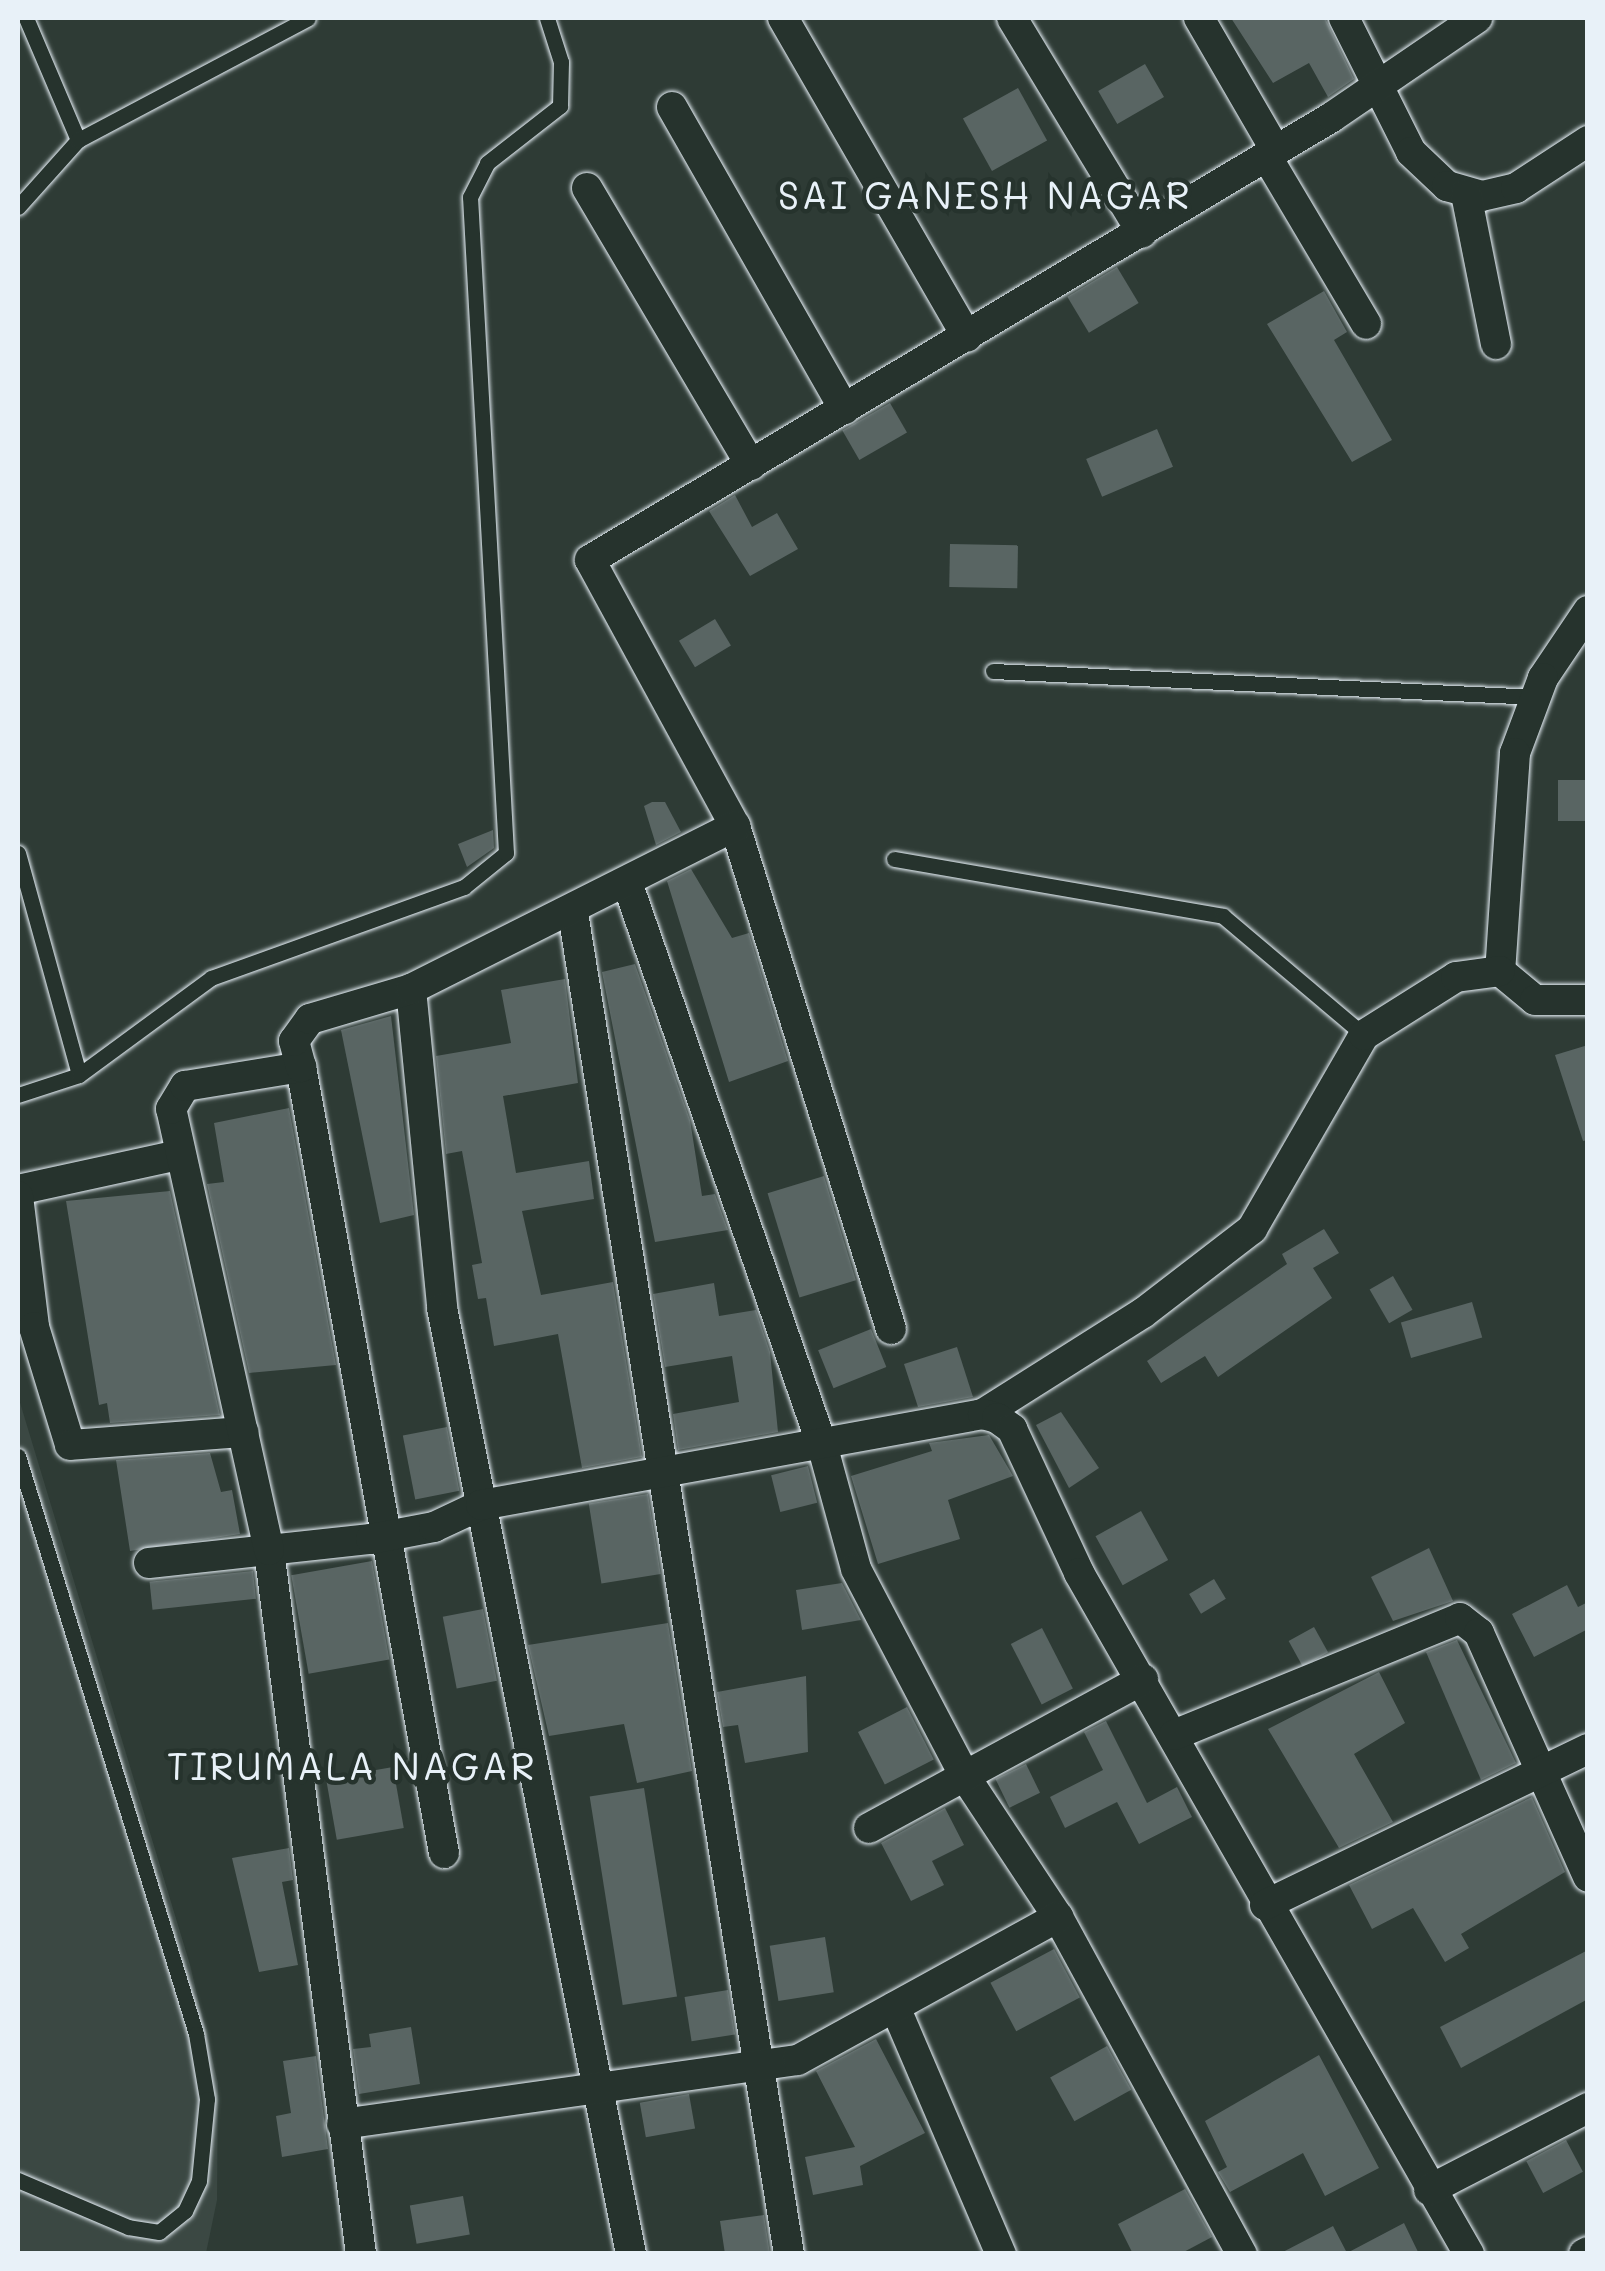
<!DOCTYPE html>
<html>
<head>
<meta charset="utf-8">
<style>
  body { margin:0 }
  #map { position:relative; width:1605px; height:2271px; overflow:hidden; background:#2e3b35; font-family:Mali,sans-serif }
  div>[style] { position:absolute }
  .built>* { inset:0; background:#3b4843 }
  .building>* { inset:0; background:#596563; transform-origin:0 0 }
  .roads { filter:drop-shadow(0 0 2px #e8f1f8) drop-shadow(0 0 2px #e8f1f8) }
  .service>* { height:15px; margin:-7.5px; padding:0 7.5px; transform-origin:7.5px; border-radius:7.5px; background:#26332d }
  .minor>* { height:30px; margin:-15px; padding:0 15px; transform-origin:15px; border-radius:15px; background:#26332d }
  span { translate:-50% -50%; white-space:nowrap; text-align:center; line-height:1.15; -webkit-text-stroke:9px #26332d; paint-order:stroke }
  .neighbourhood-label { font-size:38px; color:#e8f1f8; letter-spacing:2.5px }
  .frame { position:absolute; inset:0; border:20px solid #e8f1f8; pointer-events:none }
</style>
</head>
<body>
<div id="map">
  <div class="built">
    <i style="clip-path:polygon(18px 1396px,190px 1965px,218px 2083px,217px 2200px,206px 2253px,18px 2253px)"></i>
  </div>
  <div class="building">
    <i style="clip-path:polygon(1231px 18px,1325px 18px,1354px 79px,1328px 97px,1309px 63px,1273px 83px)"></i>
    <i style="left:1145px;top:64px;width:38px;height:54px;rotate:60deg"></i>
    <i style="left:1018px;top:88px;width:60px;height:63px;rotate:61deg"></i>
    <i style="left:1117px;top:267px;width:42px;height:58px;rotate:59deg"></i>
    <i style="clip-path:polygon(1324px 291px,1347px 332px,1334px 340px,1392px 440px,1352px 462px,1267px 324px)"></i>
    <i style="left:890px;top:403px;width:34px;height:55px;rotate:60deg"></i>
    <i style="left:1157px;top:429px;width:41px;height:77px;rotate:67deg"></i>
    <i style="clip-path:polygon(735px 495px,752px 527px,777px 513px,798px 549px,750px 576px,709px 511px)"></i>
    <i style="left:950px;top:544px;width:68px;height:43px;rotate:1deg"></i>
    <i style="left:715px;top:619px;width:31px;height:42px;rotate:59deg"></i>
    <i style="left:1588px;top:780px;width:41px;height:30px;rotate:90deg"></i>
    <i style="clip-path:polygon(652px 802px,665px 802px,681px 832px,656px 845px,644px 806px)"></i>
    <i style="clip-path:polygon(493px 830px,494px 848px,467px 867px,458px 844px)"></i>
    <i style="clip-path:polygon(691px 869px,732px 938px,749px 933px,788px 1061px,729px 1082px,667px 881px)"></i>
    <i style="clip-path:polygon(635px 964px,690px 1120px,702px 1196px,715px 1194px,728px 1230px,655px 1242px,602px 972px)"></i>
    <i style="clip-path:polygon(565px 979px,578px 1083px,503px 1096px,516px 1173px,589px 1161px,594px 1199px,522px 1211px,541px 1295px,613px 1282px,642px 1457px,582px 1468px,558px 1334px,494px 1346px,486px 1298px,478px 1299px,472px 1265px,482px 1263px,462px 1151px,446px 1154px,436px 1056px,511px 1043px,501px 990px)"></i>
    <i style="clip-path:polygon(391px 1016px,414px 1215px,380px 1223px,341px 1030px)"></i>
    <i style="clip-path:polygon(1588px 1045px,1588px 1140px,1583px 1141px,1555px 1055px)"></i>
    <i style="clip-path:polygon(289px 1108px,336px 1365px,249px 1373px,207px 1184px,224px 1182px,214px 1123px)"></i>
    <i style="left:824px;top:1176px;width:109px;height:59px;rotate:73deg"></i>
    <i style="clip-path:polygon(170px 1191px,220px 1415px,110px 1423px,107px 1403px,99px 1405px,66px 1201px)"></i>
    <i style="clip-path:polygon(1324px 1229px,1339px 1253px,1313px 1268px,1332px 1298px,1218px 1377px,1205px 1356px,1161px 1383px,1147px 1361px,1287px 1264px,1282px 1254px)"></i>
    <i style="left:1393px;top:1276px;width:39px;height:27px;rotate:60deg"></i>
    <i style="clip-path:polygon(714px 1283px,719px 1316px,756px 1310px,770px 1352px,778px 1432px,678px 1450px,673px 1414px,739px 1402px,732px 1356px,665px 1367px,653px 1294px)"></i>
    <i style="left:1472px;top:1302px;width:37px;height:74px;rotate:74deg"></i>
    <i style="left:871px;top:1329px;width:41px;height:57px;rotate:68deg"></i>
    <i style="clip-path:polygon(957px 1347px,973px 1397px,918px 1407px,904px 1364px)"></i>
    <i style="clip-path:polygon(1061px 1412px,1099px 1468px,1069px 1488px,1036px 1425px)"></i>
    <i style="left:447px;top:1427px;width:65px;height:45px;rotate:79deg"></i>
    <i style="clip-path:polygon(989px 1435px,1013px 1476px,948px 1500px,960px 1539px,878px 1564px,851px 1476px,932px 1451px,929px 1443px)"></i>
    <i style="clip-path:polygon(210px 1453px,221px 1492px,232px 1490px,240px 1534px,130px 1551px,116px 1460px)"></i>
    <i style="left:808px;top:1466px;width:38px;height:38px;rotate:76deg"></i>
    <i style="left:648px;top:1494px;width:81px;height:60px;rotate:81deg"></i>
    <i style="left:1141px;top:1511px;width:56px;height:52px;rotate:61deg"></i>
    <i style="clip-path:polygon(1429px 1548px,1453px 1601px,1393px 1621px,1371px 1577px)"></i>
    <i style="left:372px;top:1561px;width:100px;height:82px;rotate:80deg"></i>
    <i style="left:253px;top:1571px;width:28px;height:104px;rotate:84deg"></i>
    <i style="left:1214px;top:1579px;width:23px;height:29px;rotate:59deg"></i>
    <i style="clip-path:polygon(842px 1583px,861px 1620px,802px 1630px,796px 1590px)"></i>
    <i style="clip-path:polygon(1567px 1585px,1578px 1607px,1588px 1602px,1588px 1629px,1534px 1657px,1512px 1614px)"></i>
    <i style="left:483px;top:1609px;width:73px;height:41px;rotate:79deg"></i>
    <i style="clip-path:polygon(668px 1623px,692px 1771px,637px 1783px,624px 1724px,549px 1736px,528px 1645px)"></i>
    <i style="left:1314px;top:1627px;width:29px;height:29px;rotate:61deg"></i>
    <i style="left:1042px;top:1628px;width:68px;height:35px;rotate:63deg"></i>
    <i style="clip-path:polygon(1457px 1640px,1516px 1763px,1481px 1780px,1426px 1652px)"></i>
    <i style="clip-path:polygon(1379px 1672px,1405px 1723px,1354px 1754px,1393px 1822px,1339px 1848px,1268px 1729px)"></i>
    <i style="clip-path:polygon(806px 1676px,808px 1752px,745px 1763px,738px 1725px,723px 1727px,717px 1692px)"></i>
    <i style="left:907px;top:1707px;width:59px;height:55px;rotate:63deg"></i>
    <i style="clip-path:polygon(1106px 1721px,1147px 1803px,1177px 1787px,1192px 1817px,1139px 1844px,1117px 1802px,1065px 1828px,1050px 1797px,1103px 1770px,1084px 1732px)"></i>
    <i style="left:1026px;top:1764px;width:32px;height:34px;rotate:64deg"></i>
    <i style="left:393px;top:1767px;width:62px;height:68px;rotate:80deg"></i>
    <i style="left:644px;top:1788px;width:211px;height:55px;rotate:81deg"></i>
    <i style="clip-path:polygon(1532px 1797px,1565px 1872px,1461px 1934px,1469px 1948px,1445px 1962px,1413px 1908px,1372px 1929px,1349px 1885px)"></i>
    <i style="clip-path:polygon(945px 1808px,964px 1845px,932px 1861px,944px 1885px,911px 1901px,881px 1843px)"></i>
    <i style="clip-path:polygon(289px 1848px,293px 1880px,282px 1882px,298px 1965px,259px 1972px,232px 1858px)"></i>
    <i style="left:825px;top:1937px;width:56px;height:56px;rotate:81deg"></i>
    <i style="left:1054px;top:1949px;width:55px;height:72px;rotate:62deg"></i>
    <i style="clip-path:polygon(1588px 1950px,1588px 1999px,1461px 2068px,1440px 2027px)"></i>
    <i style="left:728px;top:1990px;width:45px;height:44px;rotate:81deg"></i>
    <i style="clip-path:polygon(411px 2027px,420px 2084px,359px 2094px,353px 2049px,371px 2047px,369px 2034px)"></i>
    <i style="clip-path:polygon(876px 2039px,925px 2133px,860px 2166px,863px 2185px,813px 2195px,805px 2157px,855px 2147px,816px 2071px)"></i>
    <i style="left:1107px;top:2046px;width:50px;height:65px;rotate:61deg"></i>
    <i style="clip-path:polygon(1319px 2055px,1379px 2168px,1325px 2196px,1303px 2153px,1230px 2192px,1218px 2172px,1227px 2167px,1205px 2121px)"></i>
    <i style="clip-path:polygon(316px 2056px,328px 2149px,282px 2157px,276px 2116px,291px 2113px,283px 2061px)"></i>
    <i style="left:689px;top:2094px;width:35px;height:50px;rotate:80deg"></i>
    <i style="left:1566px;top:2140px;width:36px;height:45px;rotate:62deg"></i>
    <i style="clip-path:polygon(1185px 2189px,1212px 2237px,1180px 2254px,1133px 2254px,1118px 2224px)"></i>
    <i style="left:463px;top:2196px;width:39px;height:54px;rotate:80deg"></i>
    <i style="clip-path:polygon(764px 2215px,770px 2254px,725px 2254px,720px 2221px)"></i>
    <i style="clip-path:polygon(1404px 2223px,1419px 2254px,1279px 2254px,1333px 2226px,1347px 2253px)"></i>
  </div>
  <div class="roads">
    <div class="service">
      <i style="left:26px;top:18px;width:133px;rotate:66.9deg"></i>
      <i style="left:18px;top:207px;width:90px;rotate:-48.2deg"></i>
      <i style="left:78px;top:140px;width:260px;rotate:-27.9deg"></i>
      <i style="left:993px;top:671px;width:544px;rotate:2.74deg"></i>
      <i style="left:18px;top:853px;width:230px;rotate:74.6deg"></i>
      <i style="left:894px;top:859px;width:334px;rotate:9.8deg"></i>
      <i style="left:1223px;top:916px;width:185px;rotate:40.2deg"></i>
      <i style="left:18px;top:1095px;width:64px;rotate:-18.2deg"></i>
      <i style="left:79px;top:1075px;width:164px;rotate:-36.3deg"></i>
      <i style="left:211px;top:978px;width:269px;rotate:-19.8deg"></i>
      <i style="left:464px;top:887px;width:54px;rotate:-39deg"></i>
      <i style="left:506px;top:853px;width:657px;rotate:-93.14deg"></i>
      <i style="left:470px;top:197px;width:38px;rotate:-63deg"></i>
      <i style="left:487px;top:163px;width:93px;rotate:-38deg"></i>
      <i style="left:560px;top:106px;width:44px;rotate:-88.7deg"></i>
      <i style="left:561px;top:62px;width:46px;rotate:-107.7deg"></i>
      <i style="left:18px;top:1456px;width:605px;rotate:72.88deg"></i>
      <i style="left:196px;top:2034px;width:66px;rotate:80.4deg"></i>
      <i style="left:207px;top:2099px;width:82px;rotate:95.6deg"></i>
      <i style="left:199px;top:2181px;width:33px;rotate:115deg"></i>
      <i style="left:185px;top:2211px;width:33px;rotate:141deg"></i>
      <i style="left:159px;top:2232px;width:31px;rotate:-171deg"></i>
      <i style="left:128px;top:2227px;width:120px;rotate:-156.9deg"></i>
    </div>
    <div class="minor">
      <i style="left:783px;top:18px;width:368px;rotate:60deg"></i>
      <i style="left:1012px;top:18px;width:251px;rotate:58.8deg"></i>
      <i style="left:1199px;top:18px;width:154px;rotate:59.9deg"></i>
      <i style="left:1344px;top:18px;width:150px;rotate:63.4deg"></i>
      <i style="left:1411px;top:152px;width:50px;rotate:43.4deg"></i>
      <i style="left:1447px;top:186px;width:36px;rotate:16deg"></i>
      <i style="left:1482px;top:196px;width:35px;rotate:-13deg"></i>
      <i style="left:1516px;top:188px;width:86px;rotate:-33.1deg"></i>
      <i style="left:672px;top:107px;width:348px;rotate:60.3deg"></i>
      <i style="left:1267px;top:157px;width:194px;rotate:59.3deg"></i>
      <i style="left:587px;top:188px;width:322px;rotate:59.4deg"></i>
      <i style="left:1466px;top:194px;width:153px;rotate:78.7deg"></i>
      <i style="left:1588px;top:611px;width:81px;rotate:123.9deg"></i>
      <i style="left:1543px;top:678px;width:80px;rotate:110.5deg"></i>
      <i style="left:1515px;top:753px;width:219px;rotate:93.9deg"></i>
      <i style="left:1500px;top:971px;width:45px;rotate:39.6deg"></i>
      <i style="left:1535px;top:1000px;width:53px"></i>
      <i style="left:628px;top:885px;width:596px;rotate:70.9deg"></i>
      <i style="left:823px;top:1448px;width:125px;rotate:74.7deg"></i>
      <i style="left:856px;top:1569px;width:233px;rotate:62.3deg"></i>
      <i style="left:964px;top:1775px;width:170px;rotate:56.5deg"></i>
      <i style="left:1058px;top:1917px;width:384px;rotate:61.4deg"></i>
      <i style="left:573px;top:913px;width:1358px;rotate:80.85deg"></i>
      <i style="left:411px;top:989px;width:321px;rotate:84.4deg"></i>
      <i style="left:442px;top:1308px;width:965px;rotate:78.7deg"></i>
      <i style="left:301px;top:1067px;width:799px;rotate:79.69deg"></i>
      <i style="left:18px;top:1190px;width:165px;rotate:-12.3deg"></i>
      <i style="left:18px;top:1196px;width:132px;rotate:83deg"></i>
      <i style="left:34px;top:1327px;width:123px;rotate:73deg"></i>
      <i style="left:70px;top:1445px;width:174px;rotate:-4.3deg"></i>
      <i style="left:891px;top:1329px;width:527px;rotate:-107.23deg"></i>
      <i style="left:735px;top:826px;width:303px;rotate:-118.6deg"></i>
      <i style="left:590px;top:560px;width:864px;rotate:-30.84deg"></i>
      <i style="left:1332px;top:117px;width:176px;rotate:-34.3deg"></i>
      <i style="left:983px;top:1414px;width:189px;rotate:-32.3deg"></i>
      <i style="left:1143px;top:1313px;width:138px;rotate:-37.6deg"></i>
      <i style="left:1252px;top:1229px;width:224px;rotate:-60deg"></i>
      <i style="left:1364px;top:1035px;width:109px;rotate:-32.2deg"></i>
      <i style="left:1456px;top:977px;width:44px;rotate:-7.8deg"></i>
      <i style="left:149px;top:1563px;width:223px;rotate:-6.2deg"></i>
      <i style="left:371px;top:1539px;width:64px;rotate:-10.8deg"></i>
      <i style="left:434px;top:1527px;width:52px;rotate:-25.1deg"></i>
      <i style="left:481px;top:1505px;width:510px;rotate:-10.27deg"></i>
      <i style="left:983px;top:1414px;width:15px;rotate:16deg"></i>
      <i style="left:997px;top:1418px;width:19px;rotate:36deg"></i>
      <i style="left:1012px;top:1429px;width:159px;rotate:65deg"></i>
      <i style="left:1079px;top:1573px;width:785px;rotate:60.2deg"></i>
      <i style="left:1174px;top:1735px;width:309px;rotate:-22.2deg"></i>
      <i style="left:1460px;top:1618px;width:24px;rotate:38deg"></i>
      <i style="left:1479px;top:1633px;width:267px;rotate:65.9deg"></i>
      <i style="left:869px;top:1828px;width:312px;rotate:-28.5deg"></i>
      <i style="left:1265px;top:1905px;width:359px;rotate:-25.8deg"></i>
      <i style="left:895px;top:2007px;width:269px;rotate:66.8deg"></i>
      <i style="left:342px;top:2124px;width:460px;rotate:-8deg"></i>
      <i style="left:798px;top:2060px;width:297px;rotate:-28.8deg"></i>
      <i style="left:1429px;top:2190px;width:179px;rotate:-27.3deg"></i>
      <i style="left:361px;top:2254px;width:710px;rotate:-97.45deg"></i>
      <i style="left:269px;top:1550px;width:452px;rotate:-102.5deg"></i>
      <i style="left:171px;top:1109px;width:27px;rotate:-59deg"></i>
      <i style="left:185px;top:1086px;width:118px;rotate:-9.3deg"></i>
      <i style="left:301px;top:1067px;width:27px;rotate:-105deg"></i>
      <i style="left:294px;top:1041px;width:27px;rotate:-54deg"></i>
      <i style="left:310px;top:1019px;width:105px;rotate:-16.5deg"></i>
      <i style="left:411px;top:989px;width:363px;rotate:-26.7deg"></i>
      <i style="left:1584px;top:2254px;width:4px;rotate:-27deg"></i>
    </div>
  </div>
  <div class="neighbourhood-label">
    <span style="left:985px;top:195px">SAI GANESH NAGAR</span>
    <span style="left:352px;top:1766px">TIRUMALA NAGAR</span>
  </div>
  <div class="frame"></div>
</div>
</body>
</html>
